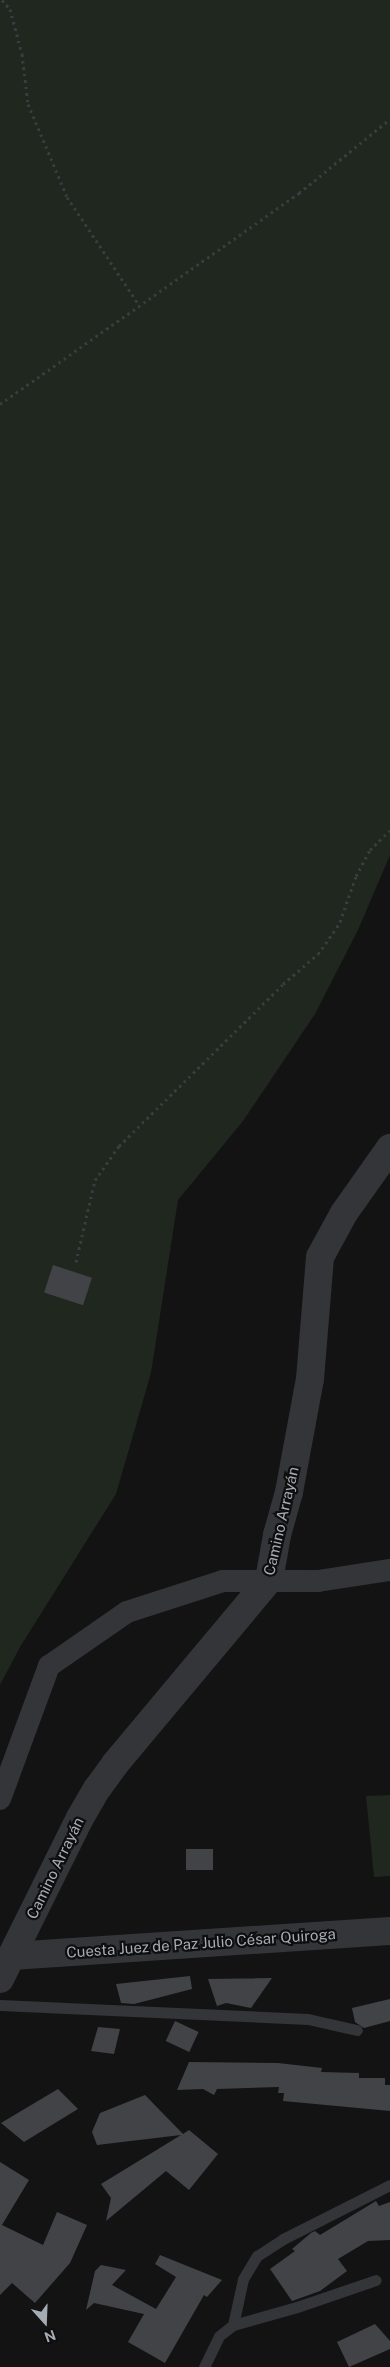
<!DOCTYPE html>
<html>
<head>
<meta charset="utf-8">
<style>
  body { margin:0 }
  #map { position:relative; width:390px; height:2367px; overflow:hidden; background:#131314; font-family:"Public Sans",sans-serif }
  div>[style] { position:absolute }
  .green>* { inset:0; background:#1f271f }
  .building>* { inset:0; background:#424347; transform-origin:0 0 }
  .path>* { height:3px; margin-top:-1.5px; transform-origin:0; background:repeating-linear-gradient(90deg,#3a3c40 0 2.5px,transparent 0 6.5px) }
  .service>* { height:11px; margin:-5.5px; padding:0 5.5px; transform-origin:5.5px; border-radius:5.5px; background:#343539 }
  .minor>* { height:22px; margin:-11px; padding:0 11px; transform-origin:11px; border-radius:11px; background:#343539 }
  .tertiary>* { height:28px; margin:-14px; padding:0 14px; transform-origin:14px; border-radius:14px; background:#343539 }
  span { translate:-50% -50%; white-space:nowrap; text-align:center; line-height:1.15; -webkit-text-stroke:4.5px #0e0e0f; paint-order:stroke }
  .street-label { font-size:15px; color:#a5acb4 }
  .north { position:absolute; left:20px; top:2297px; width:50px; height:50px; -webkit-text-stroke:4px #0e0e0f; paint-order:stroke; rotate:160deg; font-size:14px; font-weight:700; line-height:20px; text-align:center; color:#a5acb4 }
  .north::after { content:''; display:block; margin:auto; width:18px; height:22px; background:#a5acb4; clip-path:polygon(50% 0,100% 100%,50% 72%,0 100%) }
</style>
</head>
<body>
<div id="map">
  <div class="green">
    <i style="clip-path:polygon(0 0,390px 0,390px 855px,358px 930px,315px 1014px,243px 1121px,178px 1200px,151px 1373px,116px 1494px,20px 1647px,0 1685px)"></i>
    <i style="clip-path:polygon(390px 1795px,390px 1876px,374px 1877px,366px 1796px)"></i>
  </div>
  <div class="building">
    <i style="left:53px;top:1265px;width:41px;height:29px;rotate:18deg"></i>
    <i style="left:186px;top:1849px;width:27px;height:21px"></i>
    <i style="clip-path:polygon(190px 1976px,192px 1989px,134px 2004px,121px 2003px,116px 1984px)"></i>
    <i style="clip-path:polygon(272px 1978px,251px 2008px,226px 2003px,217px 2006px,208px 1979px)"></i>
    <i style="clip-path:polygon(390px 1999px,390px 2021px,364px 2028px,355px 2022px,352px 2008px)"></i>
    <i style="left:175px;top:2021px;width:26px;height:22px;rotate:25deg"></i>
    <i style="clip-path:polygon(98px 2027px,120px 2029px,114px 2054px,91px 2051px)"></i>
    <i style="clip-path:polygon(189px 2062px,278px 2063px,322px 2068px,321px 2072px,359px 2073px,359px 2078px,385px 2078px,385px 2085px,390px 2085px,390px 2111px,283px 2101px,284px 2093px,278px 2093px,279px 2087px,217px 2089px,214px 2095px,203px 2089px,177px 2090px)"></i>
    <i style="clip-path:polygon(58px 2089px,78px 2109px,24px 2142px,1px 2123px)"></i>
    <i style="clip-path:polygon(145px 2095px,183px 2134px,189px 2130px,218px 2154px,189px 2190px,166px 2171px,106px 2221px,111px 2198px,101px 2184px,181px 2135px,97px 2145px,92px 2132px,100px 2113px)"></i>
    <i style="clip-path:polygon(0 2162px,29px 2180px,2px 2225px,43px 2245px,57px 2212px,87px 2225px,70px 2263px,35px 2303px,12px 2283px,0 2295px)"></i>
    <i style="clip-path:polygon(376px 2201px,379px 2206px,390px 2202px,390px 2240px,368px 2241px,338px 2259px,347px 2271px,320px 2291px,292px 2301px,270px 2269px,295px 2251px,292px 2249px,311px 2233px,315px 2231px,320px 2235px)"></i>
    <i style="clip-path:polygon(160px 2255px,222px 2280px,207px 2297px,204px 2295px,165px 2363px,128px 2342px,144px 2314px,94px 2303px,86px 2310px,95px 2271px,101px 2265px,126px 2270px,112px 2285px,156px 2309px,176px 2277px,155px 2264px)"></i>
    <i style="clip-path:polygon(375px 2324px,390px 2341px,390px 2349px,349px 2367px,337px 2342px)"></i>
  </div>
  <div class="path">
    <i style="left:2px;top:0;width:12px;rotate:48deg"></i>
    <i style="left:10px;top:9px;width:47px;rotate:75.1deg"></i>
    <i style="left:22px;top:54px;width:50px;rotate:83.2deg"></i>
    <i style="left:28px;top:104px;width:101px;rotate:67.2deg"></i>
    <i style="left:67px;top:197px;width:130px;rotate:56.3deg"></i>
    <i style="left:0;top:404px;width:366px;rotate:-35.2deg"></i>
    <i style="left:299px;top:193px;width:117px;rotate:-39.1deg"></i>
    <i style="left:76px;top:1262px;width:84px;rotate:-77deg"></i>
    <i style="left:95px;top:1180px;width:42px;rotate:-54.8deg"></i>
    <i style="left:119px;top:1146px;width:231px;rotate:-44.6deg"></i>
    <i style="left:283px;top:984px;width:46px;rotate:-40.6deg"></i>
    <i style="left:318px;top:954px;width:39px;rotate:-55deg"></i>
    <i style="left:340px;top:922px;width:49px;rotate:-70.8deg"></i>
    <i style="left:356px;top:876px;width:30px;rotate:-62deg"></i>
    <i style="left:370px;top:850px;width:28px;rotate:-45deg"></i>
  </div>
  <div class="service">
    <i style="left:0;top:2005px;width:308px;rotate:2.6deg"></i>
    <i style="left:308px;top:2019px;width:50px;rotate:12.7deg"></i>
    <i style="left:233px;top:2325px;width:47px;rotate:-77.7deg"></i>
    <i style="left:243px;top:2279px;width:27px;rotate:-59deg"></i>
    <i style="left:257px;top:2256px;width:31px;rotate:-33deg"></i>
    <i style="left:283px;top:2239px;width:120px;rotate:-26.8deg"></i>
    <i style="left:204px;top:2367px;width:34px;rotate:-64deg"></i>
    <i style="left:219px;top:2336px;width:18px;rotate:-38deg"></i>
    <i style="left:233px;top:2325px;width:66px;rotate:-15.7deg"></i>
    <i style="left:297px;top:2307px;width:83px;rotate:-18.9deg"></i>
  </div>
  <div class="minor">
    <i style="left:0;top:1799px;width:142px;rotate:-69.8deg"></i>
    <i style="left:49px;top:1666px;width:95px;rotate:-34.7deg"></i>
    <i style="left:127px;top:1612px;width:101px;rotate:-17.9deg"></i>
    <i style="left:223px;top:1581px;width:95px"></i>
    <i style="left:318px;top:1581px;width:73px;rotate:-8.7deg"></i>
  </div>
  <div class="tertiary">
    <i style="left:12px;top:1956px;width:379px;rotate:-3.8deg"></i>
    <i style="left:0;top:1979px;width:180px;rotate:-63.6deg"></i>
    <i style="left:80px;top:1818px;width:34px;rotate:-60deg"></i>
    <i style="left:97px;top:1789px;width:31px;rotate:-54deg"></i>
    <i style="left:115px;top:1764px;width:240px;rotate:-50.1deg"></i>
    <i style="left:269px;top:1580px;width:46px;rotate:-79.9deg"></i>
    <i style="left:277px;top:1535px;width:45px;rotate:-74.4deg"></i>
    <i style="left:289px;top:1492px;width:115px;rotate:-79.5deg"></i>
    <i style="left:310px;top:1379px;width:122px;rotate:-85.3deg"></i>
    <i style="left:320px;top:1257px;width:50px;rotate:-61.4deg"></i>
    <i style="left:344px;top:1213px;width:80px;rotate:-54.7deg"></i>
  </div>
  <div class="street-label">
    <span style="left:281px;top:1521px;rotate:-77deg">Camino Arrayán</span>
    <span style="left:55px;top:1868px;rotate:-64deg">Camino Arrayán</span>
    <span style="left:201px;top:1943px;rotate:-4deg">Cuesta Juez de Paz Julio César Quiroga</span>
  </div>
  <div class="north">N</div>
</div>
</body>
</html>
